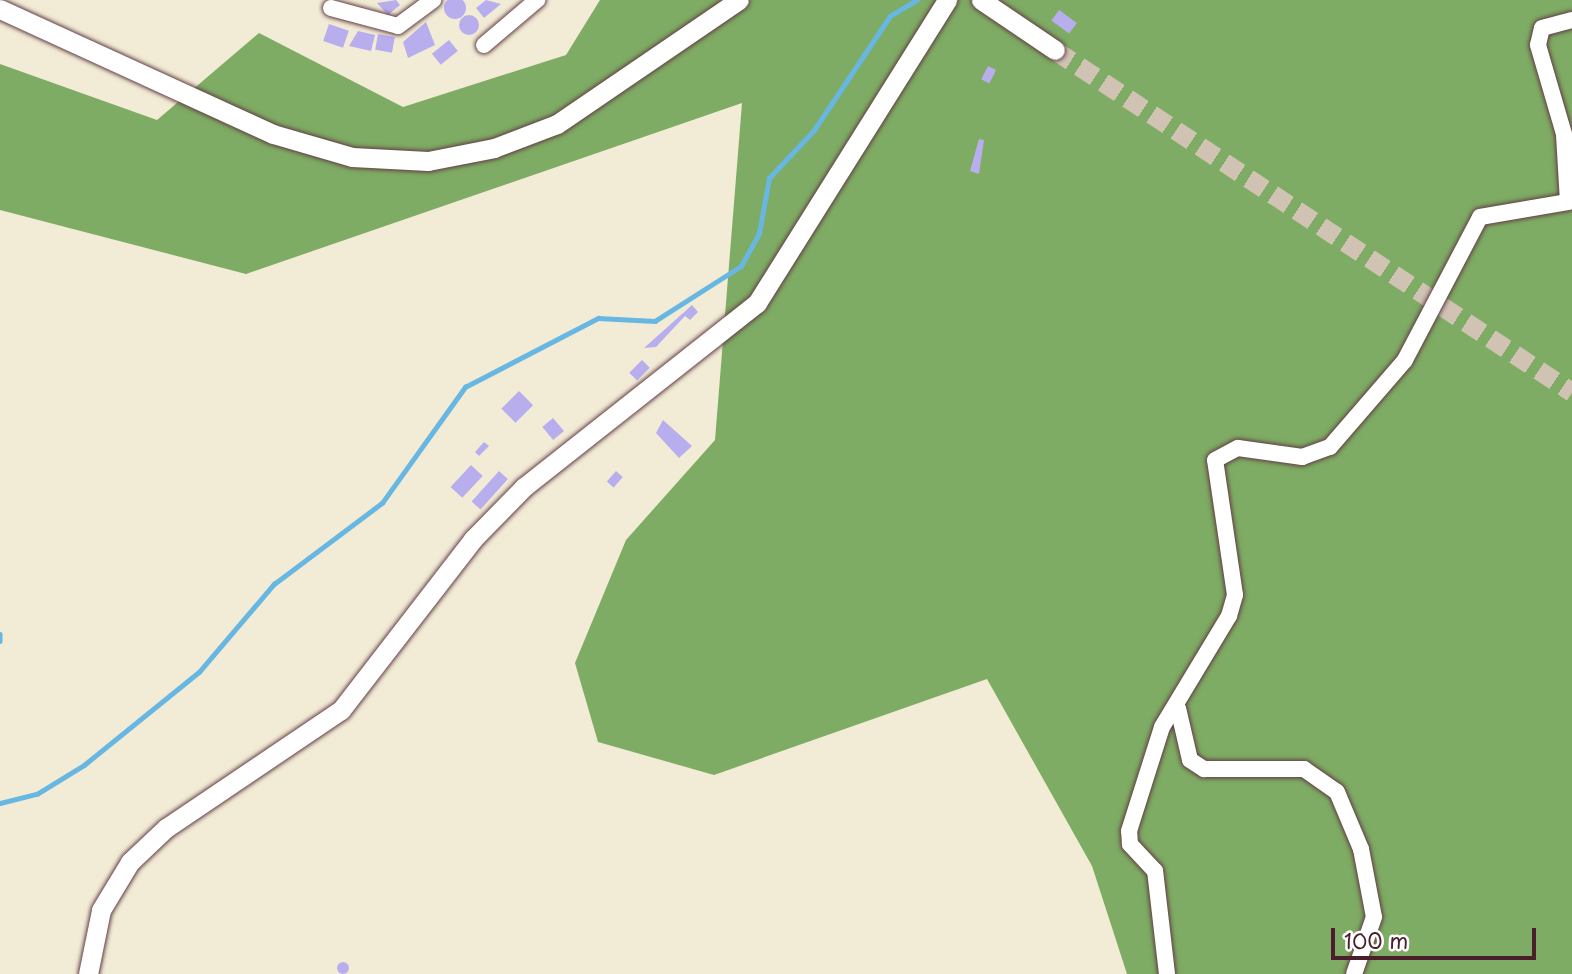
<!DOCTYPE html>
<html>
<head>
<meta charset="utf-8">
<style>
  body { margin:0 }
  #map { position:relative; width:1572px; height:974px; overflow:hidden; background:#f2ecd6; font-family:"Playpen Sans",sans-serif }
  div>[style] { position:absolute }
  .forest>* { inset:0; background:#7eac64 }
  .stream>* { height:4.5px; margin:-2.25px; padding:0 2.25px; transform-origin:2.25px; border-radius:2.25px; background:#68b7e2 }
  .building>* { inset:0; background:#b9aeed; transform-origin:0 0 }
  .round { border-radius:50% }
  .tertiary-tunnel>* { height:19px; margin-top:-9.5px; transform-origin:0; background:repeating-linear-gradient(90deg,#d0c3b4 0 19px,transparent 0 29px) }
  .roads { filter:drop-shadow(0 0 2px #633e45) drop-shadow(0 0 2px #633e45) }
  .minor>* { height:16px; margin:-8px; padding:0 8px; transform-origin:8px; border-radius:8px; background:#fff }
  .tertiary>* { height:19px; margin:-9.5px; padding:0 9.5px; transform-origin:9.5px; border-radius:9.5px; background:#fff }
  span { translate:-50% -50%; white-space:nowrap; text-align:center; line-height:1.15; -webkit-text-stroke:5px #fff; paint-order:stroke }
  .scale { position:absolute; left:1331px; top:928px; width:205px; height:32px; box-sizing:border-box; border:4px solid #4a1f2b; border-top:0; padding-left:9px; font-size:21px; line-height:24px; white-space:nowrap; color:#4a1f2b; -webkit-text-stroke:5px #fff; paint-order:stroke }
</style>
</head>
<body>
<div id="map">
  <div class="forest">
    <i style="clip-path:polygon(600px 0,1572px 0,1572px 974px,1127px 974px,1092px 866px,987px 679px,714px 775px,598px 742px,575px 663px,626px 540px,715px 440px,742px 103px,246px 274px,0 210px,0 64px,157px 120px,259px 33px,403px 107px,566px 55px)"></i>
  </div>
  <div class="stream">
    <i style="left:0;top:634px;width:7px;rotate:90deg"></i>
    <i style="left:0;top:803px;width:38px;rotate:-14deg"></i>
    <i style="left:37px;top:794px;width:55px;rotate:-31.7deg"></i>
    <i style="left:84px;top:765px;width:148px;rotate:-39deg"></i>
    <i style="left:199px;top:672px;width:116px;rotate:-49.6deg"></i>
    <i style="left:274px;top:584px;width:135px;rotate:-36.9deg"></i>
    <i style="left:382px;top:503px;width:143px;rotate:-54.4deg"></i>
    <i style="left:465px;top:387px;width:150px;rotate:-27.4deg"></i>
    <i style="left:598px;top:318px;width:57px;rotate:3deg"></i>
    <i style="left:655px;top:321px;width:102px;rotate:-32.6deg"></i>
    <i style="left:741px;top:266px;width:38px;rotate:-61deg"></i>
    <i style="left:759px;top:233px;width:56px;rotate:-79.7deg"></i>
    <i style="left:769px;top:178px;width:66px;rotate:-46.8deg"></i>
    <i style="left:814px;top:130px;width:137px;rotate:-56.3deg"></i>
    <i style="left:890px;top:16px;width:31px;rotate:-31deg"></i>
  </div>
  <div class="building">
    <i class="round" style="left:444px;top:-3px;width:22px;height:22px"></i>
    <i style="clip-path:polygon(396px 0,400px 5px,388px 15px,377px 3px)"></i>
    <i style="clip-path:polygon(486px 0,501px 4px,484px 18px,476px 8px)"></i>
    <i style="left:1059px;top:10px;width:22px;height:13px;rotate:36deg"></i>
    <i class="round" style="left:459px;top:15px;width:20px;height:20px"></i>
    <i style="clip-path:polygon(426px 22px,435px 45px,408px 58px,403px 42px)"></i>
    <i style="left:329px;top:24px;width:21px;height:18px;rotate:19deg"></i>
    <i style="clip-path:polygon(358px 31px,375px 35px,371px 51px,349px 46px)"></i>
    <i style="left:378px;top:34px;width:17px;height:16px;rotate:10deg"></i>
    <i style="left:449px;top:40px;width:14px;height:22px;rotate:51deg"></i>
    <i style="left:988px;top:66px;width:9px;height:15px;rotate:27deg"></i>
    <i style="clip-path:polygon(979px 139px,984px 140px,979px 174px,970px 171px)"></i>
    <i style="clip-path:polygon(692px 305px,698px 312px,690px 320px,685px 316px,656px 347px,644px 348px)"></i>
    <i style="left:642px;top:360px;width:11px;height:18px;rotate:45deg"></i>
    <i style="left:519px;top:391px;width:20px;height:25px;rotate:45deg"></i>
    <i style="left:553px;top:418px;width:17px;height:14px;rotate:50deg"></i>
    <i style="clip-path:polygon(663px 420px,692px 446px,679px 458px,656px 433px)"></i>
    <i style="clip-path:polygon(484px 442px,489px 446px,479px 456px,475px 452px)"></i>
    <i style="left:471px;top:465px;width:16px;height:30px;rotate:43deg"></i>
    <i style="left:499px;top:471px;width:12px;height:41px;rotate:42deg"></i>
    <i style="left:616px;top:471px;width:9px;height:14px;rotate:41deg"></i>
    <i class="round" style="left:337px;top:962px;width:12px;height:12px"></i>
  </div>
  <div class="tertiary-tunnel">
    <i style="left:1055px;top:50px;width:620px;rotate:33.48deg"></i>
  </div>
  <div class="roads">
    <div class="minor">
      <i style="left:331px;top:8px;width:69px;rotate:15deg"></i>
      <i style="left:398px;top:26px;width:44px;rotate:-36.6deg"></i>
      <i style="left:484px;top:45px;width:70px;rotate:-40.3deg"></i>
      <i style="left:1178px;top:708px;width:53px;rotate:77deg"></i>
      <i style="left:1190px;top:760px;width:17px;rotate:33deg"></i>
      <i style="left:1204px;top:769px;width:100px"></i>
      <i style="left:1304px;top:769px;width:40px;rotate:34.9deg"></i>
      <i style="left:1337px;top:792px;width:62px;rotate:67.2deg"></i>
      <i style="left:1361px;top:849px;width:69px;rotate:79.2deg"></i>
      <i style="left:1374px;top:917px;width:60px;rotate:109.3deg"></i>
      <i style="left:1167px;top:974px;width:104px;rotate:-96.6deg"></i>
      <i style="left:1155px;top:871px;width:37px;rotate:-133deg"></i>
      <i style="left:1130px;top:844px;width:13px;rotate:-94deg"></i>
      <i style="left:1129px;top:831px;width:109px;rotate:-72.4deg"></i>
      <i style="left:1162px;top:727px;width:130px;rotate:-58.9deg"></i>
      <i style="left:1229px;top:616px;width:22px;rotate:-74deg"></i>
      <i style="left:1235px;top:595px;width:136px;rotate:-98.4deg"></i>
      <i style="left:1215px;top:460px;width:26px;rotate:-28deg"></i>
      <i style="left:1238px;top:448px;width:65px;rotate:8deg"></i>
      <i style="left:1302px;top:457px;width:30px;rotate:-20deg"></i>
      <i style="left:1330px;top:447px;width:115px;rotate:-49.2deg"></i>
      <i style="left:1405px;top:360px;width:161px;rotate:-62.3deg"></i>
      <i style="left:1480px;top:217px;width:89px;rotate:-9.7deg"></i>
      <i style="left:1568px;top:202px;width:68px;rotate:-93.4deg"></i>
      <i style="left:1564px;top:134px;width:93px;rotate:-106.3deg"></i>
      <i style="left:1538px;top:45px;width:17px;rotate:-77deg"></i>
      <i style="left:1542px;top:28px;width:31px;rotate:-15deg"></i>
    </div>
    <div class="tertiary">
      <i style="left:981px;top:0;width:89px;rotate:34deg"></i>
      <i style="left:0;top:9px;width:300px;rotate:24.6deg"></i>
      <i style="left:273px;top:134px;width:82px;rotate:16.2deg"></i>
      <i style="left:352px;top:157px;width:76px;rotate:3deg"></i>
      <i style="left:428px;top:161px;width:67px;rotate:-11.1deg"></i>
      <i style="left:494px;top:148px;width:67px;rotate:-20.9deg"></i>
      <i style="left:557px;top:124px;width:220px;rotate:-34.3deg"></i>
      <i style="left:88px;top:974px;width:65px;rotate:-78.5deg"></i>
      <i style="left:101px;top:910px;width:56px;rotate:-58.9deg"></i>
      <i style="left:130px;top:862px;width:50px;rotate:-43.4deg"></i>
      <i style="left:166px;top:828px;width:211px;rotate:-34deg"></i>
      <i style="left:341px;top:710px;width:216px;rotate:-52.3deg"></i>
      <i style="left:473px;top:539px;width:73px;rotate:-45.6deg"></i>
      <i style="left:524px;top:487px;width:297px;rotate:-38.3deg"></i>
      <i style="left:757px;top:303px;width:358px;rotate:-57.9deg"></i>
    </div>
  </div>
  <div class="scale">100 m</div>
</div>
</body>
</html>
